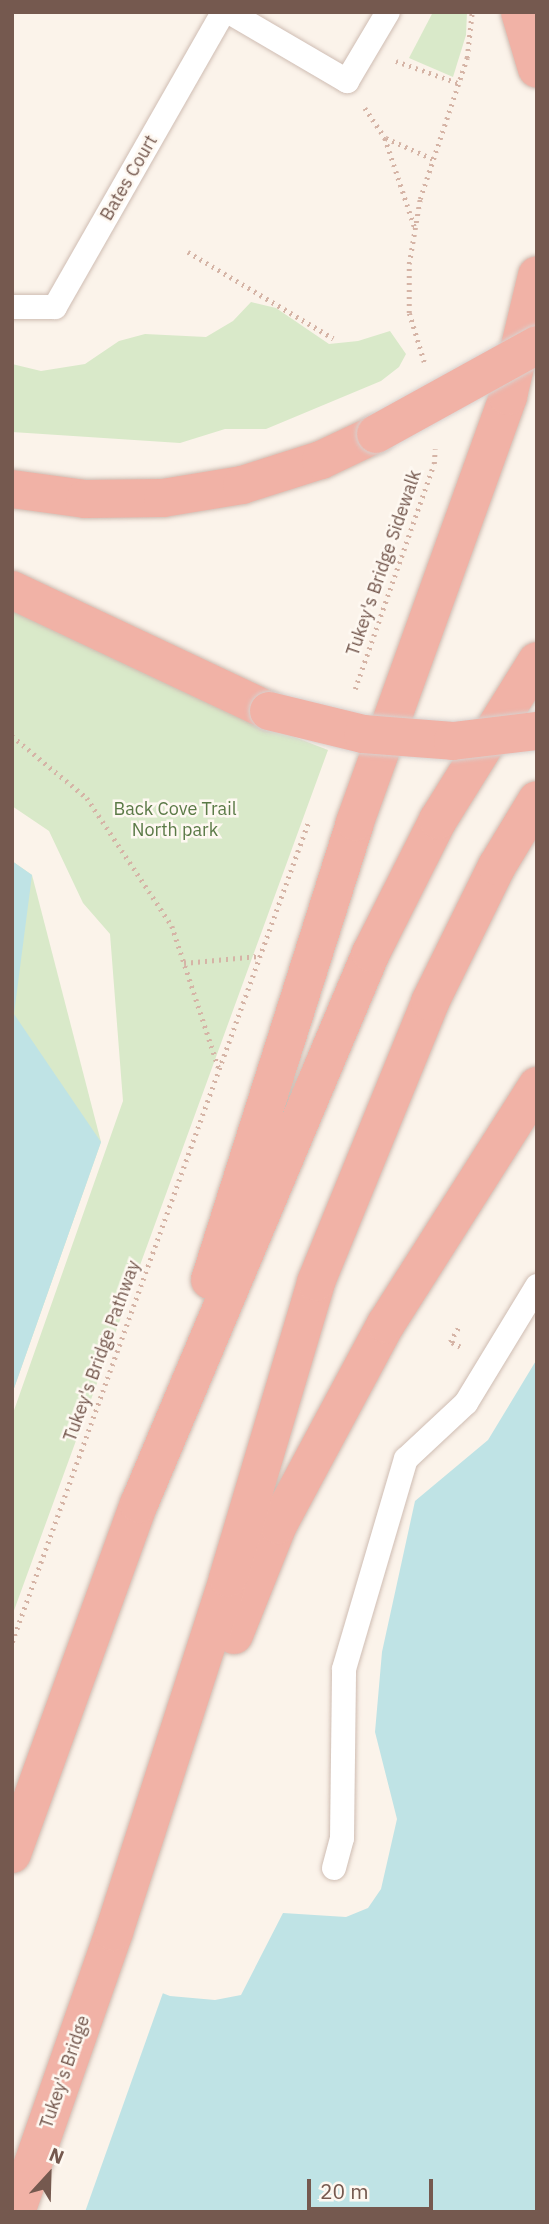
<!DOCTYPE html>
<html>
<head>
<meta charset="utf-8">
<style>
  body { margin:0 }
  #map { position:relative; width:549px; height:2224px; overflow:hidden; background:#fbf3ea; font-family:"IBM Plex Sans",sans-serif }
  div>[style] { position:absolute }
  .green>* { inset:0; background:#d9e9c9 }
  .water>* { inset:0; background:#bfe3e5 }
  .pier>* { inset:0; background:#fbf3ea }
  .path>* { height:4.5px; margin-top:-2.25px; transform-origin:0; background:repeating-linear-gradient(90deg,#d5b4a6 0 2px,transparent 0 7px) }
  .roads { filter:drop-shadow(0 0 2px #cfbdb3) drop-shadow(0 0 2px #cfbdb3) }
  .service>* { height:24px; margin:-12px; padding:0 12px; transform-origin:12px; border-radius:12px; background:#fff }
  .motorway>* { height:38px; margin:-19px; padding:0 19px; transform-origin:19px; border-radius:19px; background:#f1b2a6 }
  .bridges { filter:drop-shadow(0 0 2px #d8d1ce) drop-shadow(0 0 2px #d8d1ce) }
  .motorway-bridge>* { height:38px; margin:-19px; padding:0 19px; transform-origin:19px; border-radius:19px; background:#f1b2a6 }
  span { translate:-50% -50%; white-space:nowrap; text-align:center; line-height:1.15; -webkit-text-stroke:5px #fef8f1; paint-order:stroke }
  .street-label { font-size:18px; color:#75594f }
  .park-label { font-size:18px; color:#5b7a47 }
  .frame { position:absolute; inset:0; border:14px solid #75594f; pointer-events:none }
  .north { position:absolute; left:14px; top:2140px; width:70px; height:70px; -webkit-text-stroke:5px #fef8f1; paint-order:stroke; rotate:22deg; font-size:19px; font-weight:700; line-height:28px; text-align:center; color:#75594f }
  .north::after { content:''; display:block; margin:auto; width:24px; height:32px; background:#75594f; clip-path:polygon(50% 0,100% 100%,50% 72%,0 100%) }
  .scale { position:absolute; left:307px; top:2179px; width:126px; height:32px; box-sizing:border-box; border:4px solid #75594f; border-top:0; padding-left:9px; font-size:21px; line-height:24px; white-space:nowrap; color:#75594f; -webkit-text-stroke:5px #fef8f1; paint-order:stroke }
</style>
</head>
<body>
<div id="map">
  <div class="green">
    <i style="clip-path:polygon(433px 12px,467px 12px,466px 35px,453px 77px,409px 58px)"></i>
    <i style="clip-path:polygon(251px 302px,276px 308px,329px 344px,358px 341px,390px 331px,406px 354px,399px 367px,381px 381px,266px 429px,225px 429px,180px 443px,12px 432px,12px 364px,41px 371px,85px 364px,119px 341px,145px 334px,206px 337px,233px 321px)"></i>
    <i style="clip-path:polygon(12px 609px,217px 707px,328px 750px,12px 1616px,12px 1416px,123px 1101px,110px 934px,83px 903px,49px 831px,12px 806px)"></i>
    <i style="clip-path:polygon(12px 861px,32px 875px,101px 1142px,12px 1394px)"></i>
  </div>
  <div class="water">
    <i style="clip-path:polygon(12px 861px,32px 875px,14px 1014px,101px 1142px,12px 1394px)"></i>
    <i style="clip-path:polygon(537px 1359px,537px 2212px,12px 2212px,12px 1935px,170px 1996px,215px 2000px,241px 1995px,283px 1913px,346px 1917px,368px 1908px,381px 1889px,397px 1819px,375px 1732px,382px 1652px,415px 1501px,488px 1440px)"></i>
  </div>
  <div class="pier">
    <i style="clip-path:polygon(12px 1931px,164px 1990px,85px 2212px,12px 2212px)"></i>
  </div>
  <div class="path">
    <i style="left:396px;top:61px;width:66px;rotate:19.5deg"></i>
    <i style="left:365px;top:108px;width:36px;rotate:56deg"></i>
    <i style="left:385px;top:138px;width:95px;rotate:71.6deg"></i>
    <i style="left:386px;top:138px;width:51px;rotate:24.1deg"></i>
    <i style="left:188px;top:252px;width:169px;rotate:30.7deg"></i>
    <i style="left:424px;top:362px;width:51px;rotate:-107deg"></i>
    <i style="left:409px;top:313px;width:49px;rotate:-90deg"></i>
    <i style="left:409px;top:264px;width:66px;rotate:-80.4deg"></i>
    <i style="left:420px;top:199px;width:149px;rotate:-71.6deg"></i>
    <i style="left:467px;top:58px;width:46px;rotate:-83.8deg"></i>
    <i style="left:355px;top:689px;width:238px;rotate:-70.7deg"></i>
    <i style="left:434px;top:464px;width:15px;rotate:-86deg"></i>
    <i style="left:12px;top:736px;width:97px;rotate:39.6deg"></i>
    <i style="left:87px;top:798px;width:154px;rotate:56.4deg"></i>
    <i style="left:172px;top:926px;width:151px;rotate:71.8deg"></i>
    <i style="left:184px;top:963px;width:74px;rotate:-5.4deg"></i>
    <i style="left:460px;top:1347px;width:11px;rotate:-153deg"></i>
    <i style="left:450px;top:1342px;width:20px;rotate:-60deg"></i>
    <i style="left:12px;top:1642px;width:874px;rotate:-70.13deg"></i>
  </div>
  <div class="roads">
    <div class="service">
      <i style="left:229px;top:12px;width:137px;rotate:30.3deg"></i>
      <i style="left:347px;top:81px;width:80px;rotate:-59.3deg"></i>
      <i style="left:12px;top:307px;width:43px"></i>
      <i style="left:55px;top:307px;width:339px;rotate:-60.3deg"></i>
      <i style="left:334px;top:1868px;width:31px;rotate:-75deg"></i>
      <i style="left:342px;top:1838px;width:169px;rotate:-89.3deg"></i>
      <i style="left:344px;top:1669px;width:219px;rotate:-73.6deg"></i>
      <i style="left:406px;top:1459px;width:82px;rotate:-43deg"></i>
      <i style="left:466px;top:1403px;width:137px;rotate:-58.7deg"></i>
    </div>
    <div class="motorway">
      <i style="left:520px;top:12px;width:59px;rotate:73.4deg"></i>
      <i style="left:12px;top:489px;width:74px;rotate:7.8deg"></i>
      <i style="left:85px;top:499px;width:78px;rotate:-0.7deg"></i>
      <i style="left:163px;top:498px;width:80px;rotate:-9.3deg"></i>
      <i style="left:242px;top:485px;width:83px;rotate:-17.6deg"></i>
      <i style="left:321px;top:460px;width:61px;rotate:-25.3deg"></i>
      <i style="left:12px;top:590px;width:284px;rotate:25.2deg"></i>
      <i style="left:210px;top:1280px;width:480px;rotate:-72.4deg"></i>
      <i style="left:355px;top:822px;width:453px;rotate:-70.2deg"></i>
      <i style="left:508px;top:396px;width:124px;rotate:-76.5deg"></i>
      <i style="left:234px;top:1635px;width:118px;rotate:-68.2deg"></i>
      <i style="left:278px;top:1525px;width:228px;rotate:-61.8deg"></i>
      <i style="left:386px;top:1324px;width:282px;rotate:-57.6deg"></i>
      <i style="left:12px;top:1854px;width:372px;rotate:-70.1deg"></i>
      <i style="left:139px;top:1504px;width:598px;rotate:-67.17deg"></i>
      <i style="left:371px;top:953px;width:149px;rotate:-63.3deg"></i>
      <i style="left:438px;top:820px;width:187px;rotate:-58.1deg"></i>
      <i style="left:16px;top:2212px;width:297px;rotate:-70.7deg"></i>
      <i style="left:114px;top:1932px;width:372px;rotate:-72.1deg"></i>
      <i style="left:228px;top:1578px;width:309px;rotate:-73.4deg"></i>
      <i style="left:316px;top:1282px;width:302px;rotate:-67.8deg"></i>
      <i style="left:430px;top:1002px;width:152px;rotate:-63.8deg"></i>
      <i style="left:497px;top:866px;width:77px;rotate:-58.8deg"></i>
    </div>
  </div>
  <div class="bridges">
    <div class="motorway-bridge">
      <i style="left:376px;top:434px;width:184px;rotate:-28.9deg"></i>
      <i style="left:269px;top:711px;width:97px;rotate:13.7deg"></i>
      <i style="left:363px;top:734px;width:90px;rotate:4.4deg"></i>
      <i style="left:453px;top:741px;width:85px;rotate:-6.8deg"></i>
    </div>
  </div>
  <div class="street-label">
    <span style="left:129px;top:178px;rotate:-60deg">Bates Court</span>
    <span style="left:384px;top:563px;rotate:-71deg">Tukey's Bridge Sidewalk</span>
    <span style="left:102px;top:1351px;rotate:-70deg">Tukey's Bridge Pathway</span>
    <span style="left:65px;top:2072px;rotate:-71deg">Tukey's Bridge</span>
  </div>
  <div class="park-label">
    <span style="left:175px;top:820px">Back Cove Trail<br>North park</span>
  </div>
  <div class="frame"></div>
  <div class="north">N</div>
  <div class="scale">20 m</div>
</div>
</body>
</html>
